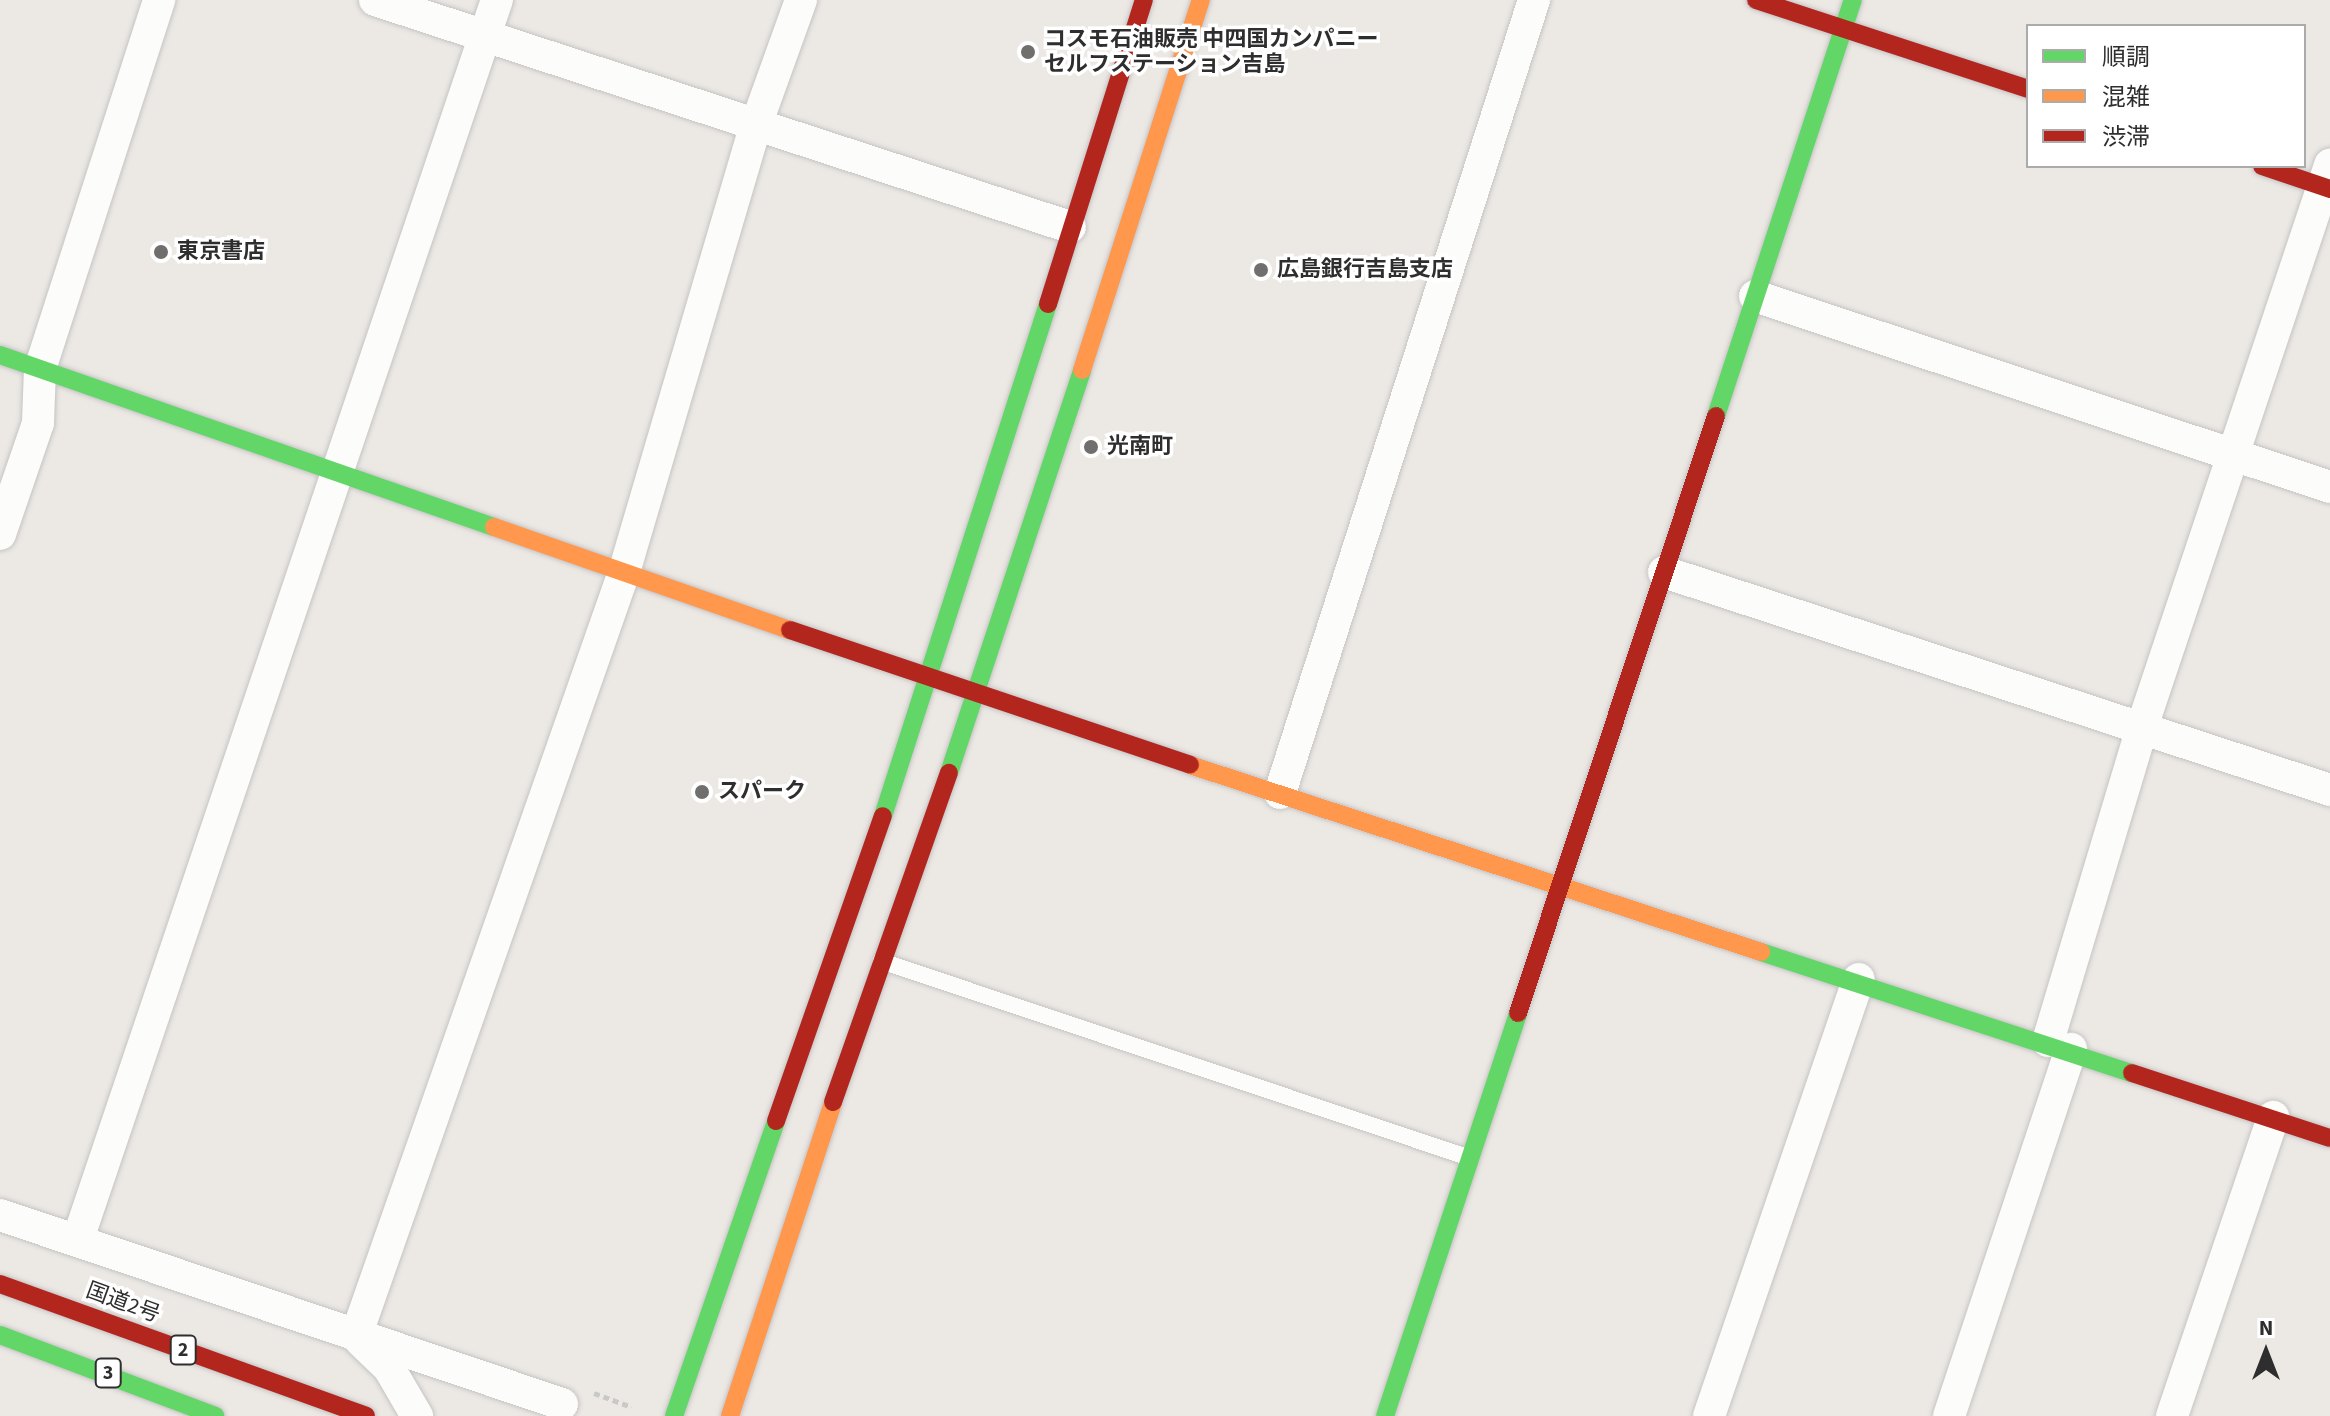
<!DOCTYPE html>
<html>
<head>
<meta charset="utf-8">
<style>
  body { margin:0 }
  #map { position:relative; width:2330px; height:1416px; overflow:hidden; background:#ece8e4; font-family:"Source Sans 3","Noto Sans JP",sans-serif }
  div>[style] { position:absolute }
  .path>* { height:5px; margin-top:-2.5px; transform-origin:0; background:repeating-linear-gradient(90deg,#c9c9c8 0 6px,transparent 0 10px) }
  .roads { filter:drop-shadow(0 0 2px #c5c4c5) drop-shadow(0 0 2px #c5c4c5) }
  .lane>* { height:16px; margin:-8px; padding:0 8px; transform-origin:8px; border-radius:8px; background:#fcfcfb }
  .street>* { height:32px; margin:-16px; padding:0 16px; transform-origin:16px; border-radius:16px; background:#fcfcfb }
  .fast>* { height:18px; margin:-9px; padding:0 9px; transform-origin:9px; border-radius:9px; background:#63d668 }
  .slow>* { height:18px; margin:-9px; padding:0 9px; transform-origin:9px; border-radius:9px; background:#ff974d }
  .jam>* { height:18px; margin:-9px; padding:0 9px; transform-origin:9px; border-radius:9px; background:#b3261e }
  .dots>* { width:22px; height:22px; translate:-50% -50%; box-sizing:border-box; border:4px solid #fff; border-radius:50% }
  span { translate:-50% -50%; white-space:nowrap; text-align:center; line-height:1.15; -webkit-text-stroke:7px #fff; paint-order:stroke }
  .shield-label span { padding:2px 6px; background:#fff; border:2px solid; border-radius:6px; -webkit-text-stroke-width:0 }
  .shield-label { font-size:20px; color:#2e2e2e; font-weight:700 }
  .poi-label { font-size:22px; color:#2e2e2e; font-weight:700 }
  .left { translate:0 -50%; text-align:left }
  .street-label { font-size:22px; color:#2e2e2e }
  .legend { position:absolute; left:2026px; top:24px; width:280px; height:144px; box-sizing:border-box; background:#fff; border:2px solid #ababab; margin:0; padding:10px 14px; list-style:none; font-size:24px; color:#2e2e2e }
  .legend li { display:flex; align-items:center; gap:16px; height:40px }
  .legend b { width:40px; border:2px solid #ababab }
  .north { position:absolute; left:2226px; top:1312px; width:80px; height:80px; -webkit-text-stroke:6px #fff; paint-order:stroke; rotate:0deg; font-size:22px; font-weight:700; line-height:32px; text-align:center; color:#2e2e2e }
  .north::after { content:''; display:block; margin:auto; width:28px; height:36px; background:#2e2e2e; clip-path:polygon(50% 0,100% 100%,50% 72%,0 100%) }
</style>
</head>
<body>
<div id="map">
  <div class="path">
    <i style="left:594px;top:1393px;width:40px;rotate:20.2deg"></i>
  </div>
  <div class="roads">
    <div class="lane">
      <i style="left:881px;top:961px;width:621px;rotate:18.49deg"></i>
    </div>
    <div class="street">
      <i style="left:375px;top:0;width:731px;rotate:18.09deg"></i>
      <i style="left:1755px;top:296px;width:606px;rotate:18.38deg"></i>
      <i style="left:0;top:534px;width:117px;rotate:-71.1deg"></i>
      <i style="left:38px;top:423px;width:54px;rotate:-87.9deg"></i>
      <i style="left:40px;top:369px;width:388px;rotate:-72.1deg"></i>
      <i style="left:1664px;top:572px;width:701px;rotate:18.12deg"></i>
      <i style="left:1280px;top:793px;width:833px;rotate:-72.24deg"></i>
      <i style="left:2048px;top:1041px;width:328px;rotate:-73.3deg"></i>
      <i style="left:2142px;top:727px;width:593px;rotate:-71.5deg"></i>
      <i style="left:0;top:1215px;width:593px;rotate:18.59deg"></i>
      <i style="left:78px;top:1239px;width:1308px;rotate:-71.32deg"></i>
      <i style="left:356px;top:1336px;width:813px;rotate:-70.67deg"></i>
      <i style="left:625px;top:569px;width:463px;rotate:-73.6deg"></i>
      <i style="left:756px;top:125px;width:133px;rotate:-70.2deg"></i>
      <i style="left:361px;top:1341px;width:39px;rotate:44deg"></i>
      <i style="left:389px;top:1368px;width:56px;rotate:59.7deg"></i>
      <i style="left:1709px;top:1416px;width:462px;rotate:-71.1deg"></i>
      <i style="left:1949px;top:1416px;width:387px;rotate:-71.6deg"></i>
      <i style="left:2172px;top:1416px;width:316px;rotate:-71.3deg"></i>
    </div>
    <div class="fast">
      <i style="left:0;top:355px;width:523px;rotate:19.2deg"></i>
      <i style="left:1716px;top:416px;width:438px;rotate:-71.8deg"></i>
      <i style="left:949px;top:773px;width:424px;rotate:-71.7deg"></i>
      <i style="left:883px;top:816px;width:538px;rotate:-72.14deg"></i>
      <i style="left:1761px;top:952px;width:390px;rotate:18.1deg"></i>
      <i style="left:0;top:1335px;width:230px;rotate:20.6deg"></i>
      <i style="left:674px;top:1416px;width:312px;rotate:-70.9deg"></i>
      <i style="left:1385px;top:1416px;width:424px;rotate:-71.7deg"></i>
    </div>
    <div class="slow">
      <i style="left:1082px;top:370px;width:389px;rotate:-72.2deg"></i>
      <i style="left:494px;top:527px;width:313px;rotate:19.2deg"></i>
      <i style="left:1190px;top:765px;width:601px;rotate:18.13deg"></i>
      <i style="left:730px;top:1416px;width:330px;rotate:-71.8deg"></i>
    </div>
    <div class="jam">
      <i style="left:1756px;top:0;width:286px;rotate:18.1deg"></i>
      <i style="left:2262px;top:166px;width:72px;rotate:18.7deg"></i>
      <i style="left:1048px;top:304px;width:319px;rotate:-72.5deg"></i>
      <i style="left:790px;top:630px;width:422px;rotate:18.6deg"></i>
      <i style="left:1518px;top:1013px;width:629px;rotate:-71.65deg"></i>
      <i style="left:2132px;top:1073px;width:208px;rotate:18.2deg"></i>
      <i style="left:833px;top:1102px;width:349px;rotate:-70.6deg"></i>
      <i style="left:776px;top:1121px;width:323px;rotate:-70.7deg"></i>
      <i style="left:0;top:1284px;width:389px;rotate:19.8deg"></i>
    </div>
  </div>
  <div class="dots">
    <i style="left:1028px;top:52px;background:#706f6e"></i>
    <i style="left:161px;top:252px;background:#706f6e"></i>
    <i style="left:1261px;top:270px;background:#706f6e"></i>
    <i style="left:1091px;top:447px;background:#706f6e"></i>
    <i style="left:702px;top:792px;background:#706f6e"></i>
  </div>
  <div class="shield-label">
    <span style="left:183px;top:1350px">2</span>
    <span style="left:108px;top:1373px">3</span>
  </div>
  <div class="poi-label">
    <span class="left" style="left:1044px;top:52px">コスモ石油販売 中四国カンパニー<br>セルフステーション吉島</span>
    <span class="left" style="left:177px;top:252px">東京書店</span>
    <span class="left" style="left:1277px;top:270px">広島銀行吉島支店</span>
    <span class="left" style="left:1107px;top:447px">光南町</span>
    <span class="left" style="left:718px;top:792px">スパーク</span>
  </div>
  <div class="street-label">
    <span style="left:123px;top:1303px;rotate:20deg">国道2号</span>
  </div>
  <ul class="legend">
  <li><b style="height:10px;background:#63d668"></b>順調</li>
  <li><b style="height:10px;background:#ff974d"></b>混雑</li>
  <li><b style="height:10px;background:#b3261e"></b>渋滞</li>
  </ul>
  <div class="north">N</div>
</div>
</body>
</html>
